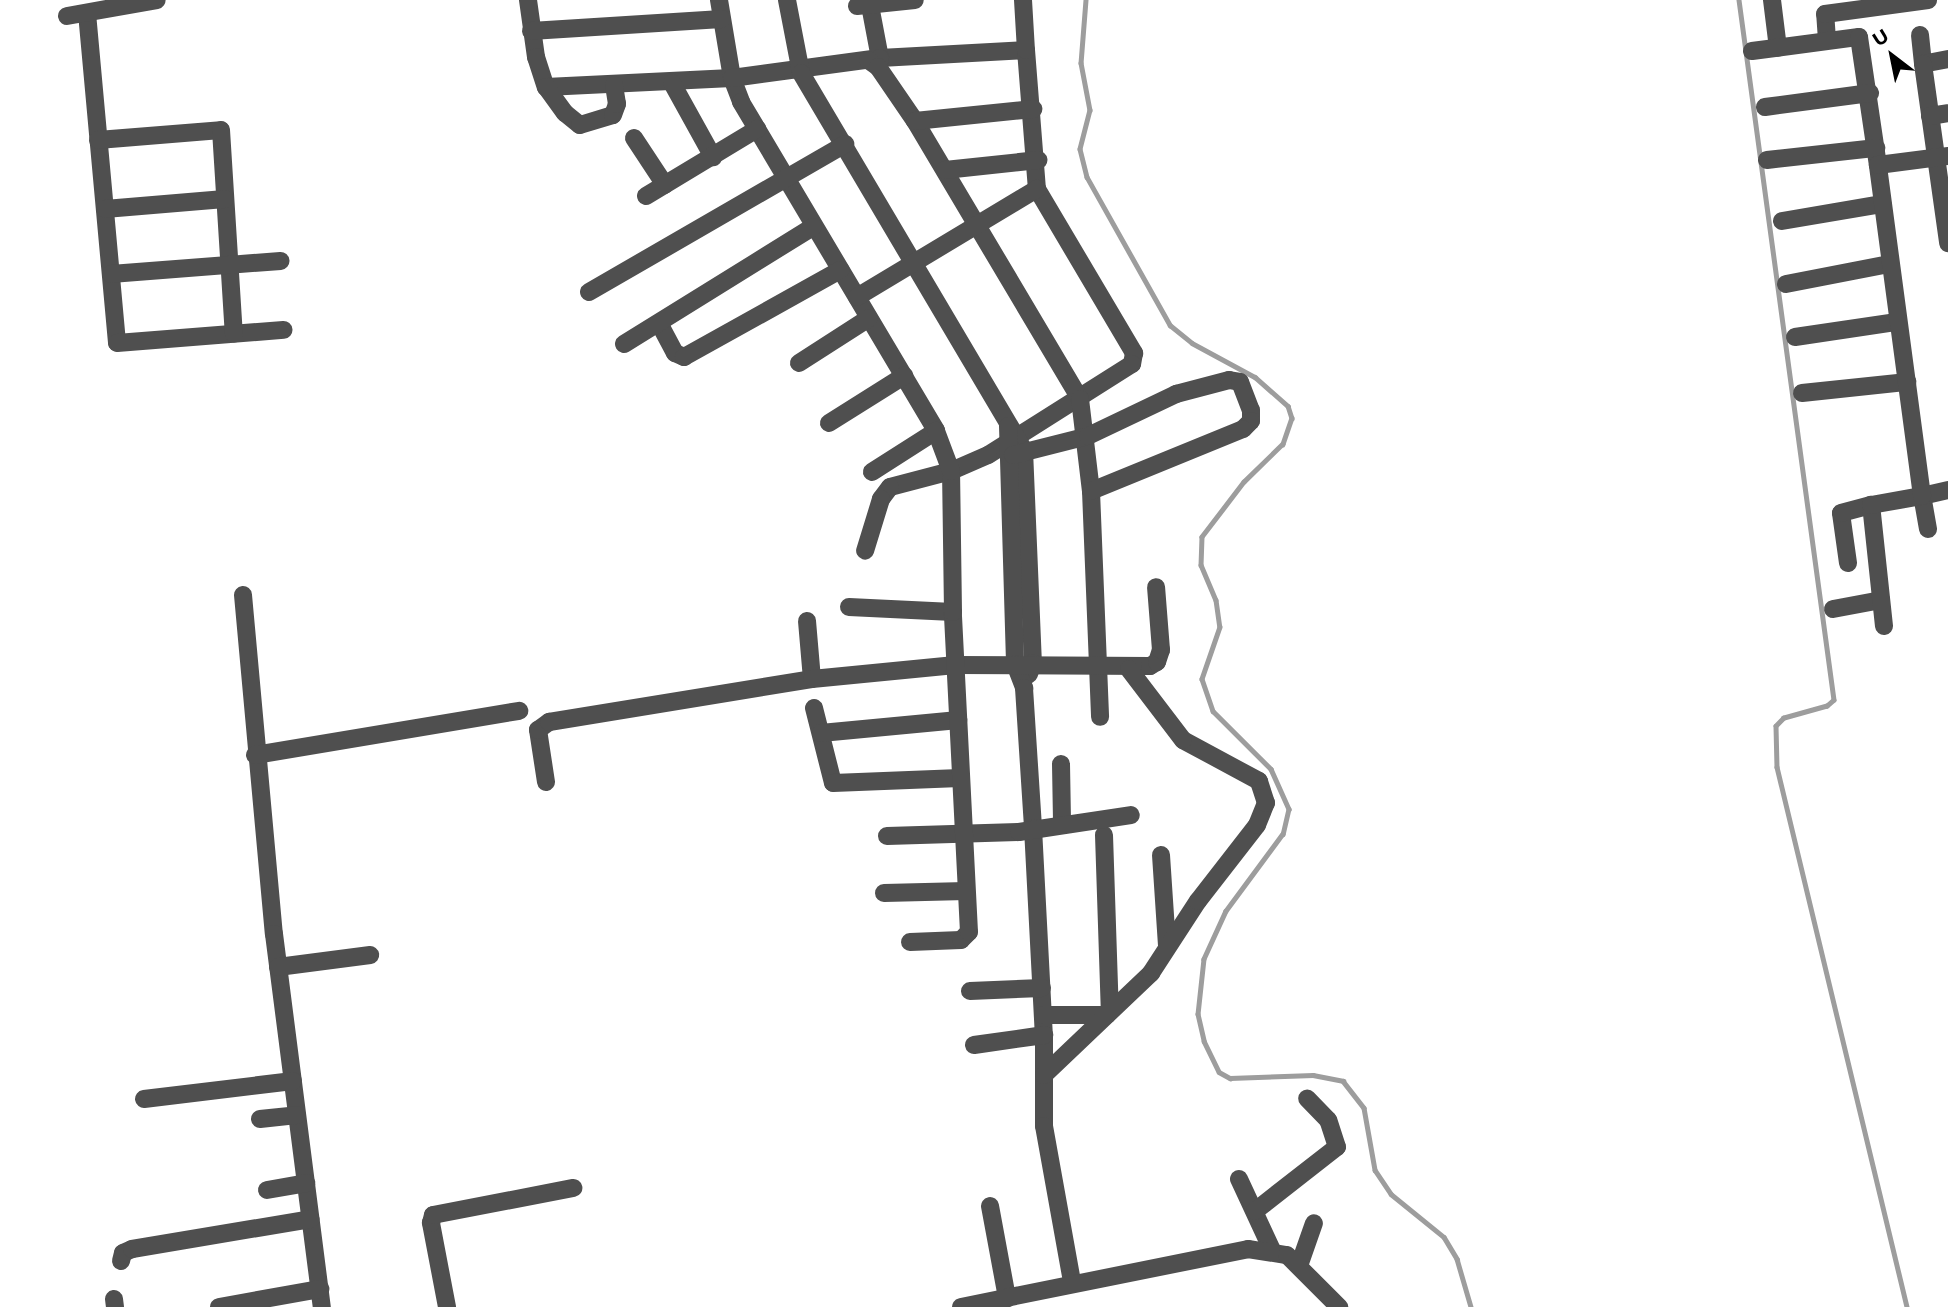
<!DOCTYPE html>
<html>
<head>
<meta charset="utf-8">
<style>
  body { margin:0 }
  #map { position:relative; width:1948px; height:1307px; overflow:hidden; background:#fff; font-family:Montserrat,sans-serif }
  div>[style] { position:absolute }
  .stream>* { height:4.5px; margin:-2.25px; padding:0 2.25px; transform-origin:2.25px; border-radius:2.25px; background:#9d9d9d }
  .minor>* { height:18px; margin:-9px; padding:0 9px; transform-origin:9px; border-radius:9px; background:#4f4f4f }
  span { translate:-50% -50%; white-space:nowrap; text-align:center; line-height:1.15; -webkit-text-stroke:5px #fff; paint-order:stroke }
  .north { position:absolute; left:1857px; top:21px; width:70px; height:70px; -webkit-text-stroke:5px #fff; paint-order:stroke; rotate:328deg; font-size:19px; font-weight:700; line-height:28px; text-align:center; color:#000 }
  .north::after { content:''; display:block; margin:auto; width:24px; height:32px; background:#000; clip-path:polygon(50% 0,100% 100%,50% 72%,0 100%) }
</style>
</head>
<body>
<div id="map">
  <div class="stream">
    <i style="left:1086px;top:0;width:63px;rotate:94.5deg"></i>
    <i style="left:1081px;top:63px;width:48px;rotate:79.2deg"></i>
    <i style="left:1090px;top:110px;width:40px;rotate:104.4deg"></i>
    <i style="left:1080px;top:149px;width:29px;rotate:76deg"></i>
    <i style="left:1087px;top:177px;width:170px;rotate:60.7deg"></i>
    <i style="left:1170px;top:325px;width:28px;rotate:39deg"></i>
    <i style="left:1192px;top:343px;width:72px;rotate:28.4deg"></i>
    <i style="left:1255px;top:377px;width:44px;rotate:41.3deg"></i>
    <i style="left:1288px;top:406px;width:13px;rotate:72deg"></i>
    <i style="left:1292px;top:418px;width:28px;rotate:109deg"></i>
    <i style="left:1283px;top:444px;width:54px;rotate:135.7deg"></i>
    <i style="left:1244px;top:482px;width:69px;rotate:127.4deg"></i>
    <i style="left:1202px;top:537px;width:28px;rotate:92deg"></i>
    <i style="left:1201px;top:565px;width:38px;rotate:67deg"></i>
    <i style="left:1216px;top:600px;width:27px;rotate:82deg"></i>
    <i style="left:1220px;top:627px;width:55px;rotate:109.1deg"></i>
    <i style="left:1202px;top:679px;width:34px;rotate:71deg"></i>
    <i style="left:1213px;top:711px;width:82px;rotate:45deg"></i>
    <i style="left:1271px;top:769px;width:44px;rotate:65.8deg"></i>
    <i style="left:1289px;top:809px;width:26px;rotate:103deg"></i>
    <i style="left:1283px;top:834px;width:96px;rotate:126.5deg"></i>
    <i style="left:1226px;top:911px;width:53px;rotate:114.6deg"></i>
    <i style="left:1204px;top:959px;width:55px;rotate:96.2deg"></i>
    <i style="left:1198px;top:1014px;width:28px;rotate:77deg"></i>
    <i style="left:1204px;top:1041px;width:34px;rotate:64deg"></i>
    <i style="left:1219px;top:1072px;width:13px;rotate:29deg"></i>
    <i style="left:1230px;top:1078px;width:83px;rotate:-2.1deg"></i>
    <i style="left:1313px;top:1075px;width:31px;rotate:11deg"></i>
    <i style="left:1343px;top:1081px;width:34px;rotate:52deg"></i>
    <i style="left:1364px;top:1108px;width:63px;rotate:79.9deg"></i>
    <i style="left:1375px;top:1170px;width:29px;rotate:56deg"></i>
    <i style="left:1391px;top:1194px;width:68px;rotate:39.1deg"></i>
    <i style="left:1444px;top:1237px;width:26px;rotate:59deg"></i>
    <i style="left:1457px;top:1259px;width:50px;rotate:73.7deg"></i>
    <i style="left:1739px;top:0;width:706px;rotate:82.27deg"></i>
    <i style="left:1834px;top:700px;width:9px;rotate:139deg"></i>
    <i style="left:1827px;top:706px;width:45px;rotate:164.4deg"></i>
    <i style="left:1784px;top:718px;width:11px;rotate:135deg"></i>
    <i style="left:1776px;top:726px;width:41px;rotate:88.6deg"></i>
    <i style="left:1777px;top:767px;width:555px;rotate:76.46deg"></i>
  </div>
  <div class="minor">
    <i style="left:528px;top:0;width:58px;rotate:82deg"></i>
    <i style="left:536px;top:57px;width:32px;rotate:72deg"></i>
    <i style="left:546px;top:87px;width:186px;rotate:-2.8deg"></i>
    <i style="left:732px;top:78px;width:26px;rotate:69deg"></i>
    <i style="left:741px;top:102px;width:382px;rotate:59.3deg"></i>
    <i style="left:936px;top:431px;width:76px;rotate:147.4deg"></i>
    <i style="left:719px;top:0;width:79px;rotate:80.5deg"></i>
    <i style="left:732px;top:78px;width:149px;rotate:-7.7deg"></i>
    <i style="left:880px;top:58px;width:146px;rotate:-3.1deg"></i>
    <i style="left:1026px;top:50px;width:139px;rotate:85.5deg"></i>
    <i style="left:1037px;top:189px;width:191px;rotate:59.4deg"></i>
    <i style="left:1134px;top:353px;width:11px;rotate:100deg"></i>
    <i style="left:1132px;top:364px;width:170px;rotate:147.7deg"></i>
    <i style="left:988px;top:455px;width:40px;rotate:156.6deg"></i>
    <i style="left:951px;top:471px;width:63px;rotate:165.3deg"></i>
    <i style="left:890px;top:487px;width:15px;rotate:127deg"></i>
    <i style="left:881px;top:499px;width:54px;rotate:107.1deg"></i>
    <i style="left:787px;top:0;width:74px;rotate:79.1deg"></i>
    <i style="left:801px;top:73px;width:438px;rotate:59.4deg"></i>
    <i style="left:1024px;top:450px;width:213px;rotate:87.6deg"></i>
    <i style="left:1033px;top:663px;width:12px;rotate:110deg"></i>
    <i style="left:869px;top:0;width:59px;rotate:79.3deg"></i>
    <i style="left:880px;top:58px;width:9px;rotate:103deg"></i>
    <i style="left:1023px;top:0;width:50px;rotate:86.6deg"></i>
    <i style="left:1772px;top:0;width:48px;rotate:82.9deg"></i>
    <i style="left:857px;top:6px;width:58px;rotate:-5.9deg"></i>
    <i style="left:87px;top:13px;width:331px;rotate:84.8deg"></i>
    <i style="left:117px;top:343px;width:167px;rotate:-4.5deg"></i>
    <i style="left:67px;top:16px;width:91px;rotate:-10.1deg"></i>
    <i style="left:531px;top:31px;width:191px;rotate:-3.6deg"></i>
    <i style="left:1920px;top:35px;width:29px;rotate:84deg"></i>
    <i style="left:1827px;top:40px;width:26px;rotate:-94deg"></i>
    <i style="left:1825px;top:14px;width:104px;rotate:-7.7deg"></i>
    <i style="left:1752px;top:51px;width:108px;rotate:-7.5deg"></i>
    <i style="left:1859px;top:37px;width:129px;rotate:81.6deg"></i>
    <i style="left:1948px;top:59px;width:25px;rotate:169deg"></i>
    <i style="left:1923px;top:64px;width:181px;rotate:82deg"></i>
    <i style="left:868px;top:60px;width:12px;rotate:35deg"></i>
    <i style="left:878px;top:67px;width:65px;rotate:55.6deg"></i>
    <i style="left:915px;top:121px;width:323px;rotate:59.3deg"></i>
    <i style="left:1080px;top:399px;width:93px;rotate:83.2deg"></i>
    <i style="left:1091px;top:491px;width:226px;rotate:87.7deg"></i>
    <i style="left:672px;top:83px;width:85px;rotate:61deg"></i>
    <i style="left:546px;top:87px;width:32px;rotate:54deg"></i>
    <i style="left:565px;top:113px;width:19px;rotate:39deg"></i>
    <i style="left:580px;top:125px;width:34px;rotate:-17deg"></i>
    <i style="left:613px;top:115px;width:12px;rotate:-70deg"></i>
    <i style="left:617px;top:104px;width:19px;rotate:-99deg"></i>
    <i style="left:1765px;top:107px;width:106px;rotate:-7.6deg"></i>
    <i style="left:1930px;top:116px;width:18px;rotate:-9deg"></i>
    <i style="left:915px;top:121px;width:119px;rotate:-5.8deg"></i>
    <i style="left:634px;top:138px;width:56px;rotate:56.6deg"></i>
    <i style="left:98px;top:140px;width:123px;rotate:-4.6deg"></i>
    <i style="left:221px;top:130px;width:204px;rotate:86.4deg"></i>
    <i style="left:1767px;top:160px;width:110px;rotate:-6.3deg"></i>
    <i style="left:945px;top:170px;width:94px;rotate:-6.1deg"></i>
    <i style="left:646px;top:196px;width:130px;rotate:-31.1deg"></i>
    <i style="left:105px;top:209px;width:120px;rotate:-4.8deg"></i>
    <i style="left:1782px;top:221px;width:102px;rotate:-9.6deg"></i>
    <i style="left:111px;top:274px;width:170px;rotate:-4.4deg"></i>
    <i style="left:1786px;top:284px;width:105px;rotate:-11deg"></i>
    <i style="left:589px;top:292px;width:296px;rotate:-30deg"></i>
    <i style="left:857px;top:297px;width:210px;rotate:-31deg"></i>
    <i style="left:659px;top:323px;width:34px;rotate:62deg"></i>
    <i style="left:675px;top:353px;width:10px;rotate:24deg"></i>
    <i style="left:684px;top:357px;width:179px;rotate:-29.1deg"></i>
    <i style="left:1795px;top:337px;width:103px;rotate:-8.4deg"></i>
    <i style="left:624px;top:344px;width:222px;rotate:-31.8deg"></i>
    <i style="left:799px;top:363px;width:83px;rotate:-32.7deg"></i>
    <i style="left:1802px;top:393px;width:106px;rotate:-6deg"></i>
    <i style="left:829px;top:423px;width:89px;rotate:-32.1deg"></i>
    <i style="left:1008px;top:426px;width:238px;rotate:88.3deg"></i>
    <i style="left:1015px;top:664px;width:26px;rotate:69deg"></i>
    <i style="left:1024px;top:688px;width:140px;rotate:86.3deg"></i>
    <i style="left:1033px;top:828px;width:207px;rotate:87deg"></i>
    <i style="left:1044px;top:1035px;width:91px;rotate:90deg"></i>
    <i style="left:1044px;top:1126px;width:158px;rotate:79.8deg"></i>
    <i style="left:1013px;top:455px;width:77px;rotate:-14.2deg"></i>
    <i style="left:1088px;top:436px;width:98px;rotate:-25.5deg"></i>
    <i style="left:1176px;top:394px;width:55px;rotate:-14.8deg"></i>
    <i style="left:1229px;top:380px;width:11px;rotate:10deg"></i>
    <i style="left:1240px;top:382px;width:30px;rotate:69deg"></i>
    <i style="left:1251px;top:410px;width:11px;rotate:90deg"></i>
    <i style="left:1251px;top:421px;width:11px;rotate:135deg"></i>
    <i style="left:1243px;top:429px;width:164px;rotate:157.8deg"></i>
    <i style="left:1928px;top:529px;width:34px;rotate:-100deg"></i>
    <i style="left:1922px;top:496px;width:27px;rotate:-13deg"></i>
    <i style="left:1848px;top:563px;width:50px;rotate:-98deg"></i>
    <i style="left:1841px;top:513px;width:31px;rotate:-15deg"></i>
    <i style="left:243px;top:595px;width:340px;rotate:84.8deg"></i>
    <i style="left:274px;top:934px;width:376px;rotate:82.7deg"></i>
    <i style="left:849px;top:607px;width:104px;rotate:2.8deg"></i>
    <i style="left:1833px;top:609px;width:49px;rotate:-10.6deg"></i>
    <i style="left:807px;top:621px;width:58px;rotate:85.1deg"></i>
    <i style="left:1884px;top:626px;width:122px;rotate:-96.1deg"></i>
    <i style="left:1871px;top:505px;width:52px;rotate:-10deg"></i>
    <i style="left:1922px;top:496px;width:334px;rotate:-97.6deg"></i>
    <i style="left:1878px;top:165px;width:71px;rotate:-7.3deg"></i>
    <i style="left:814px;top:708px;width:77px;rotate:75.8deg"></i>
    <i style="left:833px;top:783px;width:127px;rotate:-2.3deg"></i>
    <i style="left:821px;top:733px;width:138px;rotate:-5.4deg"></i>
    <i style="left:255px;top:755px;width:268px;rotate:-9.5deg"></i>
    <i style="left:1061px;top:764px;width:60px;rotate:89deg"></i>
    <i style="left:546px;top:782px;width:53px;rotate:-98.7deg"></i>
    <i style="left:538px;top:730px;width:14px;rotate:-36deg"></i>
    <i style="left:549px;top:722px;width:266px;rotate:-9.3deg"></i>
    <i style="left:812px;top:679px;width:144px;rotate:-5.6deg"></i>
    <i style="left:955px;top:665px;width:195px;rotate:0.3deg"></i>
    <i style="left:1150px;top:666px;width:8px;rotate:-30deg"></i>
    <i style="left:1157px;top:662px;width:13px;rotate:-72deg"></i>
    <i style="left:1161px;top:650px;width:63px;rotate:-94.5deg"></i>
    <i style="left:1104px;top:835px;width:177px;rotate:88.1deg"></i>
    <i style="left:887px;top:836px;width:132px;rotate:-1.7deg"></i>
    <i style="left:1019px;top:832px;width:113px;rotate:-8.6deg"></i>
    <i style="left:1161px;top:855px;width:91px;rotate:86.2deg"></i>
    <i style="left:884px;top:893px;width:82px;rotate:-1.4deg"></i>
    <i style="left:910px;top:942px;width:51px;rotate:-2.2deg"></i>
    <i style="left:961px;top:940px;width:11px;rotate:-45deg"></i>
    <i style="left:969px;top:932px;width:320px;rotate:-92.9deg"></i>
    <i style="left:953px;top:612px;width:141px;rotate:-90.8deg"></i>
    <i style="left:951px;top:471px;width:43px;rotate:-110.6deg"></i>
    <i style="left:278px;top:967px;width:93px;rotate:-7.4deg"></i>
    <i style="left:970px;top:991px;width:72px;rotate:-2.4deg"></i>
    <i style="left:1043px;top:1015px;width:64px"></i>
    <i style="left:974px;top:1045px;width:71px;rotate:-8.1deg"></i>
    <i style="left:1044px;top:1075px;width:148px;rotate:-43.6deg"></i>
    <i style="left:1151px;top:973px;width:86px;rotate:-56.9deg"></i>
    <i style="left:1198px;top:901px;width:96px;rotate:-52.2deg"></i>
    <i style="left:1257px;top:825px;width:24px;rotate:-68deg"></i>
    <i style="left:1266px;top:803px;width:23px;rotate:-108deg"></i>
    <i style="left:1259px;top:781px;width:86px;rotate:-151.7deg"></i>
    <i style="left:1183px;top:740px;width:89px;rotate:-127.3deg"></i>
    <i style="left:144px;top:1099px;width:150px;rotate:-6.9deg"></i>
    <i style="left:260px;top:1119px;width:37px;rotate:-6deg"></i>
    <i style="left:1239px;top:1179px;width:78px;rotate:65.1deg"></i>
    <i style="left:267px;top:1190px;width:40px;rotate:-10deg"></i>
    <i style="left:990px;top:1206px;width:94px;rotate:79.5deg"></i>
    <i style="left:1255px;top:1211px;width:104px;rotate:-38deg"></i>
    <i style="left:1337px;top:1147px;width:28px;rotate:-108deg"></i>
    <i style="left:1328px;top:1120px;width:30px;rotate:-134deg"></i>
    <i style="left:121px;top:1261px;width:8px;rotate:-76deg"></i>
    <i style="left:123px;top:1253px;width:10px;rotate:-24deg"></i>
    <i style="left:132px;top:1249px;width:181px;rotate:-9.5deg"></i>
    <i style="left:1300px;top:1263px;width:42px;rotate:-70.7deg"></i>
    <i style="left:114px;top:1299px;width:8px;rotate:83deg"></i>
    <i style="left:219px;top:1307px;width:103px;rotate:-10.1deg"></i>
    <i style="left:447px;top:1307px;width:86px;rotate:-100.8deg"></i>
    <i style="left:431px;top:1223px;width:8px;rotate:-76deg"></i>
    <i style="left:433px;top:1215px;width:143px;rotate:-10.9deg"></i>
    <i style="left:961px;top:1307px;width:293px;rotate:-11.4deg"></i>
    <i style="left:1248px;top:1249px;width:39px;rotate:9deg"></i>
    <i style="left:1287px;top:1255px;width:74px;rotate:45deg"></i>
  </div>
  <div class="north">U</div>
</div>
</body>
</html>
